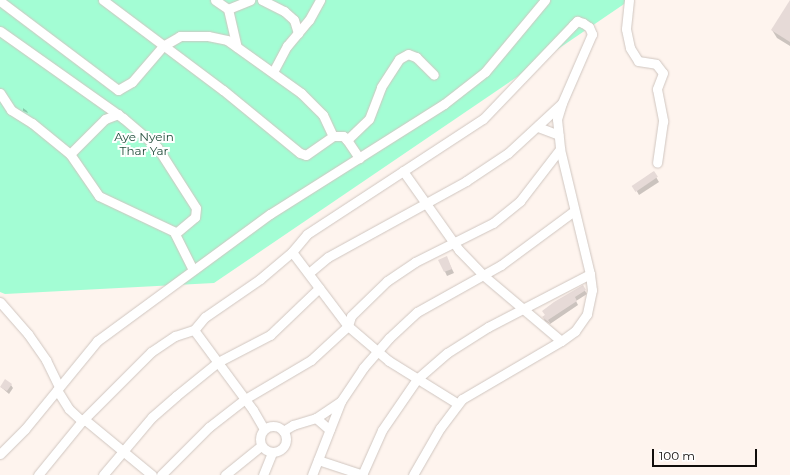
<!DOCTYPE html>
<html>
<head>
<meta charset="utf-8">
<style>
  body { margin:0 }
  #map { position:relative; width:790px; height:475px; overflow:hidden; background:#fef4ee; font-family:Montserrat,sans-serif }
  div>[style] { position:absolute }
  .green>* { inset:0; background:#a3fdd4 }
  .shadow>* { inset:0; background:#0003 }
  .building>* { inset:0; background:#e6dad7; transform-origin:0 0 }
  .roads { filter:drop-shadow(0 0 1px #d0c6c0) drop-shadow(0 0 1px #d0c6c0) }
  .minor>* { height:9px; margin:-4.5px; padding:0 4.5px; transform-origin:4.5px; border-radius:4.5px; background:#fff }
  .minor>.ring { margin:-4.5px; padding:0; box-sizing:content-box; background:none; border:9px solid #fff; border-radius:50% }
  span { translate:-50% -50%; white-space:nowrap; text-align:center; line-height:1.15; -webkit-text-stroke:4px #fff; paint-order:stroke }
  .park-label { font-size:12px; color:#224d3b }
  .scale { position:absolute; left:652px; top:449px; width:105px; height:18px; box-sizing:border-box; border:2px solid #110e0c; border-top:0; padding-left:5px; font-size:12px; line-height:14px; white-space:nowrap; color:#110e0c; -webkit-text-stroke:3px #fff; paint-order:stroke }
</style>
</head>
<body>
<div id="map">
  <div class="green">
    <i style="clip-path:polygon(0 0,630px 0,214px 283px,5px 294px,0 292px)"></i>
  </div>
  <div class="shadow">
    <i style="clip-path:polygon(790px 8px,790px 46px,777px 38px,772px 30px)"></i>
    <i style="clip-path:polygon(23px 108px,27px 111px,28px 113px,23px 111px)"></i>
    <i style="clip-path:polygon(653px 172px,659px 182px,639px 195px,634px 186px)"></i>
    <i style="clip-path:polygon(440px 261px,448px 261px,454px 273px,447px 276px)"></i>
    <i style="clip-path:polygon(582px 286px,587px 294px,576px 301px,578px 305px,550px 324px,545px 321px,543px 317px)"></i>
    <i style="clip-path:polygon(11px 385px,13px 388px,9px 394px,1px 387px)"></i>
  </div>
  <div class="building">
    <i style="clip-path:polygon(790px 0,790px 42px,771px 30px)"></i>
    <i style="left:654px;top:171px;width:7px;height:27px;rotate:56deg"></i>
    <i style="clip-path:polygon(447px 256px,452px 269px,444px 272px,438px 260px)"></i>
    <i style="clip-path:polygon(583px 285px,586px 290px,575px 297px,577px 301px,548px 320px,551px 324px,542px 317px,545px 315px,542px 311px,554px 302px)"></i>
    <i style="clip-path:polygon(5px 379px,12px 384px,7px 391px,0 387px)"></i>
  </div>
  <div class="roads">
    <div class="minor">
      <i style="left:103px;top:0;width:150px;rotate:36.9deg"></i>
      <i style="left:223px;top:90px;width:99px;rotate:39.3deg"></i>
      <i style="left:300px;top:153px;width:6px;rotate:18deg"></i>
      <i style="left:306px;top:155px;width:33px;rotate:-35deg"></i>
      <i style="left:215px;top:0;width:16px;rotate:35deg"></i>
      <i style="left:228px;top:9px;width:39px;rotate:77deg"></i>
      <i style="left:262px;top:0;width:25px;rotate:27deg"></i>
      <i style="left:284px;top:11px;width:13px;rotate:42deg"></i>
      <i style="left:294px;top:20px;width:14px;rotate:73deg"></i>
      <i style="left:629px;top:0;width:29px;rotate:96deg"></i>
      <i style="left:626px;top:29px;width:19px;rotate:78deg"></i>
      <i style="left:630px;top:48px;width:15px;rotate:58deg"></i>
      <i style="left:638px;top:61px;width:18px;rotate:9deg"></i>
      <i style="left:656px;top:64px;width:11px;rotate:52deg"></i>
      <i style="left:663px;top:73px;width:17px;rotate:111deg"></i>
      <i style="left:657px;top:89px;width:33px;rotate:79deg"></i>
      <i style="left:663px;top:121px;width:42px;rotate:98.1deg"></i>
      <i style="left:0;top:1px;width:148px;rotate:37deg"></i>
      <i style="left:118px;top:90px;width:16px;rotate:-30deg"></i>
      <i style="left:132px;top:82px;width:48px;rotate:-49.3deg"></i>
      <i style="left:163px;top:46px;width:20px;rotate:-30deg"></i>
      <i style="left:180px;top:36px;width:28px"></i>
      <i style="left:208px;top:36px;width:19px;rotate:12deg"></i>
      <i style="left:227px;top:40px;width:91px;rotate:35.6deg"></i>
      <i style="left:301px;top:93px;width:31px;rotate:45deg"></i>
      <i style="left:323px;top:115px;width:23px;rotate:65deg"></i>
      <i style="left:333px;top:136px;width:10px"></i>
      <i style="left:343px;top:136px;width:6px;rotate:45deg"></i>
      <i style="left:347px;top:140px;width:22px;rotate:56deg"></i>
      <i style="left:228px;top:9px;width:24px;rotate:-22deg"></i>
      <i style="left:0;top:31px;width:151px;rotate:35.3deg"></i>
      <i style="left:123px;top:118px;width:45px;rotate:40.5deg"></i>
      <i style="left:157px;top:147px;width:72px;rotate:57.4deg"></i>
      <i style="left:196px;top:208px;width:9px;rotate:96deg"></i>
      <i style="left:195px;top:217px;width:26px;rotate:140deg"></i>
      <i style="left:175px;top:234px;width:40px;rotate:63.4deg"></i>
      <i style="left:273px;top:72px;width:30px;rotate:-62deg"></i>
      <i style="left:287px;top:46px;width:34px;rotate:-50deg"></i>
      <i style="left:309px;top:20px;width:23px;rotate:-61deg"></i>
      <i style="left:0;top:93px;width:20px;rotate:57deg"></i>
      <i style="left:11px;top:110px;width:25px;rotate:32deg"></i>
      <i style="left:32px;top:123px;width:49px;rotate:39.2deg"></i>
      <i style="left:70px;top:154px;width:51px;rotate:55.4deg"></i>
      <i style="left:99px;top:196px;width:84px;rotate:25.3deg"></i>
      <i style="left:538px;top:127px;width:22px;rotate:21deg"></i>
      <i style="left:347px;top:140px;width:30px;rotate:-44deg"></i>
      <i style="left:369px;top:119px;width:34px;rotate:-69deg"></i>
      <i style="left:381px;top:87px;width:33px;rotate:-57deg"></i>
      <i style="left:399px;top:59px;width:10px;rotate:-29deg"></i>
      <i style="left:408px;top:54px;width:9px;rotate:21deg"></i>
      <i style="left:416px;top:57px;width:25px;rotate:45deg"></i>
      <i style="left:70px;top:154px;width:49px;rotate:-45deg"></i>
      <i style="left:105px;top:119px;width:14px;rotate:-21deg"></i>
      <i style="left:403px;top:171px;width:97px;rotate:54.7deg"></i>
      <i style="left:459px;top:250px;width:35px;rotate:46deg"></i>
      <i style="left:483px;top:275px;width:102px;rotate:40.2deg"></i>
      <i style="left:292px;top:252px;width:93px;rotate:52.9deg"></i>
      <i style="left:348px;top:326px;width:54px;rotate:40.5deg"></i>
      <i style="left:389px;top:361px;width:81px;rotate:31.9deg"></i>
      <i style="left:310px;top:272px;width:23px;rotate:-40deg"></i>
      <i style="left:328px;top:257px;width:158px;rotate:-28.8deg"></i>
      <i style="left:466px;top:181px;width:50px;rotate:-33.7deg"></i>
      <i style="left:508px;top:153px;width:71px;rotate:-42.7deg"></i>
      <i style="left:0;top:302px;width:43px;rotate:48.8deg"></i>
      <i style="left:28px;top:334px;width:32px;rotate:55deg"></i>
      <i style="left:46px;top:360px;width:30px;rotate:64deg"></i>
      <i style="left:194px;top:330px;width:99px;rotate:53.6deg"></i>
      <i style="left:253px;top:410px;width:22px;rotate:60deg"></i>
      <i style="left:57px;top:390px;width:22px;rotate:58deg"></i>
      <i style="left:69px;top:409px;width:18px;rotate:43deg"></i>
      <i style="left:82px;top:421px;width:98px;rotate:-45deg"></i>
      <i style="left:151px;top:352px;width:29px;rotate:-34deg"></i>
      <i style="left:175px;top:336px;width:20px;rotate:-18deg"></i>
      <i style="left:194px;top:330px;width:17px;rotate:-50deg"></i>
      <i style="left:205px;top:317px;width:67px;rotate:-34.6deg"></i>
      <i style="left:260px;top:279px;width:42px;rotate:-40.2deg"></i>
      <i style="left:292px;top:252px;width:23px;rotate:-50deg"></i>
      <i style="left:307px;top:234px;width:210px;rotate:-33.2deg"></i>
      <i style="left:483px;top:119px;width:130px;rotate:-46.2deg"></i>
      <i style="left:573px;top:25px;width:6px;rotate:-45deg"></i>
      <i style="left:577px;top:21px;width:6px;rotate:18deg"></i>
      <i style="left:583px;top:23px;width:7px;rotate:34deg"></i>
      <i style="left:589px;top:27px;width:8px;rotate:67deg"></i>
      <i style="left:592px;top:34px;width:75px;rotate:113.5deg"></i>
      <i style="left:562px;top:103px;width:17px;rotate:107deg"></i>
      <i style="left:557px;top:119px;width:30px;rotate:84deg"></i>
      <i style="left:560px;top:149px;width:129px;rotate:76.5deg"></i>
      <i style="left:590px;top:274px;width:16px;rotate:83deg"></i>
      <i style="left:592px;top:290px;width:25px;rotate:102deg"></i>
      <i style="left:587px;top:314px;width:21px;rotate:125deg"></i>
      <i style="left:575px;top:331px;width:17px;rotate:144deg"></i>
      <i style="left:561px;top:341px;width:115px;rotate:149.6deg"></i>
      <i style="left:462px;top:399px;width:36px;rotate:127deg"></i>
      <i style="left:440px;top:428px;width:54px;rotate:119.9deg"></i>
      <i style="left:316px;top:418px;width:30px;rotate:-34deg"></i>
      <i style="left:84px;top:419px;width:88px;rotate:39.5deg"></i>
      <i class="ring" style="left:260px;top:426px;width:17px;height:17px"></i>
      <i style="left:283px;top:431px;width:12px;rotate:-31deg"></i>
      <i style="left:293px;top:425px;width:24px;rotate:-17deg"></i>
      <i style="left:316px;top:418px;width:18px;rotate:41deg"></i>
      <i style="left:0;top:454px;width:35px;rotate:-45deg"></i>
      <i style="left:25px;top:429px;width:114px;rotate:-50.7deg"></i>
      <i style="left:97px;top:341px;width:215px;rotate:-36.3deg"></i>
      <i style="left:270px;top:214px;width:206px;rotate:-32.3deg"></i>
      <i style="left:444px;top:104px;width:52px;rotate:-38deg"></i>
      <i style="left:485px;top:72px;width:94px;rotate:-50.2deg"></i>
      <i style="left:318px;top:460px;width:47px;rotate:18.4deg"></i>
      <i style="left:38px;top:475px;width:70px;rotate:-50.8deg"></i>
      <i style="left:103px;top:475px;width:76px;rotate:-49.8deg"></i>
      <i style="left:152px;top:417px;width:32px;rotate:-41deg"></i>
      <i style="left:176px;top:396px;width:54px;rotate:-39deg"></i>
      <i style="left:218px;top:362px;width:59px;rotate:-27.4deg"></i>
      <i style="left:270px;top:335px;width:68px;rotate:-43.8deg"></i>
      <i style="left:161px;top:475px;width:68px;rotate:-45deg"></i>
      <i style="left:209px;top:427px;width:46px;rotate:-37.9deg"></i>
      <i style="left:245px;top:399px;width:77px;rotate:-30.6deg"></i>
      <i style="left:311px;top:360px;width:50px;rotate:-42.6deg"></i>
      <i style="left:348px;top:326px;width:10px;rotate:-73deg"></i>
      <i style="left:351px;top:316px;width:50px;rotate:-44.2deg"></i>
      <i style="left:387px;top:281px;width:34px;rotate:-34deg"></i>
      <i style="left:415px;top:262px;width:87px;rotate:-26.6deg"></i>
      <i style="left:493px;top:223px;width:35px;rotate:-39deg"></i>
      <i style="left:520px;top:201px;width:66px;rotate:-52.4deg"></i>
      <i style="left:225px;top:475px;width:46px;rotate:-38.9deg"></i>
      <i style="left:263px;top:475px;width:24px;rotate:-68deg"></i>
      <i style="left:312px;top:475px;width:79px;rotate:-68.6deg"></i>
      <i style="left:341px;top:401px;width:40px;rotate:-56deg"></i>
      <i style="left:363px;top:368px;width:40px;rotate:-49deg"></i>
      <i style="left:389px;top:338px;width:38px;rotate:-43deg"></i>
      <i style="left:417px;top:312px;width:96px;rotate:-29.2deg"></i>
      <i style="left:501px;top:265px;width:91px;rotate:-36.5deg"></i>
      <i style="left:362px;top:475px;width:49px;rotate:-66deg"></i>
      <i style="left:382px;top:430px;width:62px;rotate:-55.5deg"></i>
      <i style="left:417px;top:379px;width:40px;rotate:-41deg"></i>
      <i style="left:447px;top:353px;width:49px;rotate:-32.4deg"></i>
      <i style="left:488px;top:327px;width:115px;rotate:-27.5deg"></i>
    </div>
  </div>
  <div class="park-label">
    <span style="left:144px;top:144px">Aye Nyein<br>Thar Yar</span>
  </div>
  <div class="scale">100 m</div>
</div>
</body>
</html>
